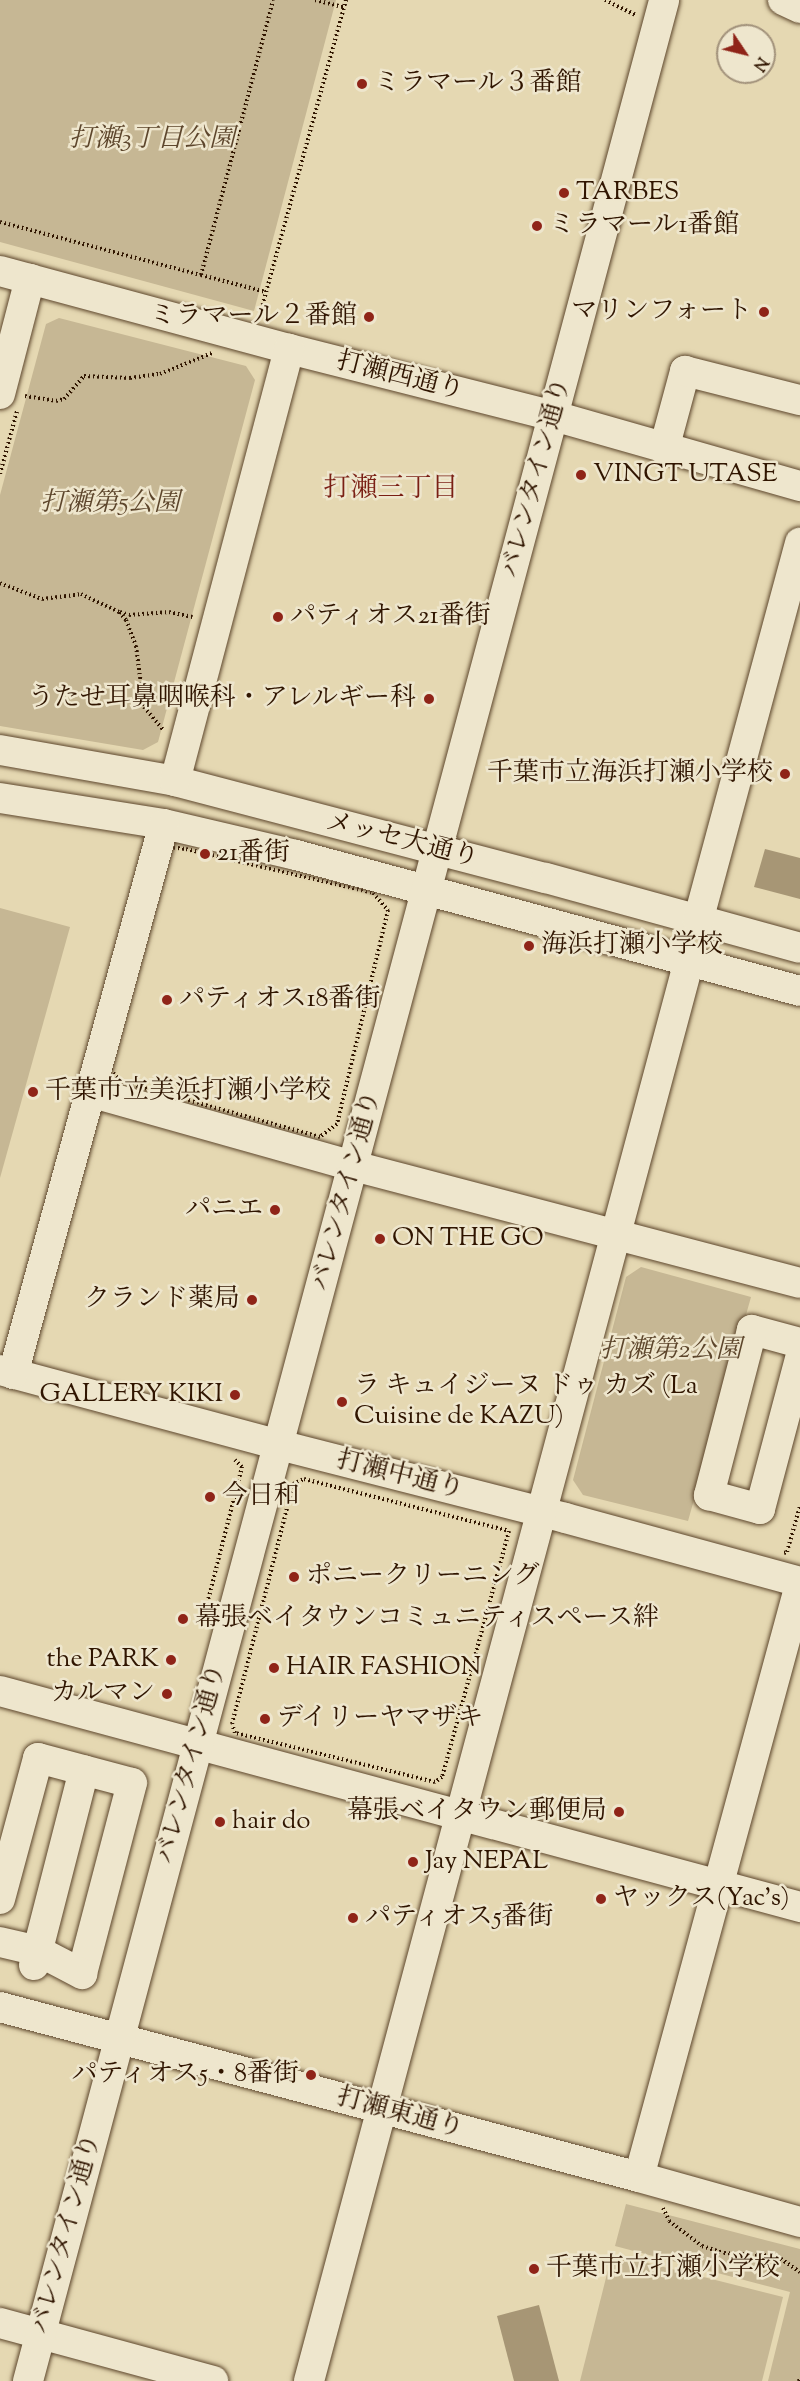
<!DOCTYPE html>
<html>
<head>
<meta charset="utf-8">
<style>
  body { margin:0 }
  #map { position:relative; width:800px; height:2381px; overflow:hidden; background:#e5d8b2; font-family:"Sorts Mill Goudy","Noto Serif JP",serif }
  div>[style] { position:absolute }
  .green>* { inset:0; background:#c6b794 }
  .water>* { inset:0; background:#a79675 }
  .path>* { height:4px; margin-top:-2px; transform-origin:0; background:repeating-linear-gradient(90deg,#301500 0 1.5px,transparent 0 4.5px) }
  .roads { filter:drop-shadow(0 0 2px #5d462c) drop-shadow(0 0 2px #5d462c) }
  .minor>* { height:30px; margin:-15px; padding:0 15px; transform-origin:15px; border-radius:15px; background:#eee6cd }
  .dots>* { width:16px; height:16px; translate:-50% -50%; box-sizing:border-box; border:3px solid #eee6cd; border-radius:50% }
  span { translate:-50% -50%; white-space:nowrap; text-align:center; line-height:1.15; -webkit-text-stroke:5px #eee6cd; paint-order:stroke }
  .poi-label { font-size:26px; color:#301500 }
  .left { translate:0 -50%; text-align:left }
  .right { translate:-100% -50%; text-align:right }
  .park-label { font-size:26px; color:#5d462c; font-style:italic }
  .street-label { font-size:26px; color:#301500 }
  .neighbourhood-label { font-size:27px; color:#7a1f14 }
  .north { position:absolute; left:716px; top:24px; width:60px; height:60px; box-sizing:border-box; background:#eee6cd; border:2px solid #a2927b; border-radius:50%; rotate:125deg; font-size:16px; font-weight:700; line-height:24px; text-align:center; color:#301500 }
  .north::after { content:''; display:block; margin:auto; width:21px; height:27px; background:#8f2418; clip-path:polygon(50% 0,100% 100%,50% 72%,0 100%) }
</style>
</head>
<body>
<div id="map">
  <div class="green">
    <i style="clip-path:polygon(0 0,336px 0,254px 311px,0 242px)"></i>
    <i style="clip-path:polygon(59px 318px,246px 366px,255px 380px,158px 742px,143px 750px,0 726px,0 495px,46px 324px)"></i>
    <i style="clip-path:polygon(0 908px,70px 927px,0 1178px)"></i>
    <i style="clip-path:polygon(641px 1267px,751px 1297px,688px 1521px,583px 1495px,573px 1480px,626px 1277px)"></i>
    <i style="clip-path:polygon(626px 2204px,800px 2249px,800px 2381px,768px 2381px,790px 2292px,615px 2246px)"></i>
    <i style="clip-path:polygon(612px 2254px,783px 2297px,762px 2381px,580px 2381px)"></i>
  </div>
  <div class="water">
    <i style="clip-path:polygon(765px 849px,800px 858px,800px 899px,754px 887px)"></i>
    <i style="clip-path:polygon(539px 2305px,559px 2381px,514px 2381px,497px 2316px)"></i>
  </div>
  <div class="path">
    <i style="left:315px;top:0;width:30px;rotate:14deg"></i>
    <i style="left:605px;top:0;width:34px;rotate:26deg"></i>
    <i style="left:0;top:222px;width:208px;rotate:14.8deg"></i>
    <i style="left:201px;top:275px;width:284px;rotate:-75.3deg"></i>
    <i style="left:201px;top:275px;width:67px;rotate:14.7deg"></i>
    <i style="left:259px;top:318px;width:330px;rotate:-74.7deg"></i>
    <i style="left:25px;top:396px;width:31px;rotate:9deg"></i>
    <i style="left:56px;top:401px;width:8px;rotate:-14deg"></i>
    <i style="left:64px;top:399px;width:30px;rotate:-49deg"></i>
    <i style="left:84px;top:376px;width:46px;rotate:2.5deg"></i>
    <i style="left:130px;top:378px;width:30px;rotate:-8deg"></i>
    <i style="left:160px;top:374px;width:56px;rotate:-22deg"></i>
    <i style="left:0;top:474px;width:65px;rotate:-74.9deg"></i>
    <i style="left:0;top:583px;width:45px;rotate:20.9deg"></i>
    <i style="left:42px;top:599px;width:39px;rotate:-7deg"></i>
    <i style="left:81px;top:594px;width:42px;rotate:25.3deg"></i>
    <i style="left:119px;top:612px;width:11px;rotate:49deg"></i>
    <i style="left:126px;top:620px;width:28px;rotate:69deg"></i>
    <i style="left:136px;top:646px;width:62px;rotate:82.5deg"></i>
    <i style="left:144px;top:707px;width:31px;rotate:50deg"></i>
    <i style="left:120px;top:612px;width:9px;rotate:18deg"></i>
    <i style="left:129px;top:615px;width:40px;rotate:-4.3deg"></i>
    <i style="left:169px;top:612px;width:24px;rotate:12deg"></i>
    <i style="left:169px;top:847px;width:17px;rotate:7deg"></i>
    <i style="left:186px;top:849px;width:192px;rotate:13.2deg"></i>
    <i style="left:373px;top:893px;width:23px;rotate:49deg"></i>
    <i style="left:388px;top:910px;width:220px;rotate:103.4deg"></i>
    <i style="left:337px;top:1124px;width:21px;rotate:143deg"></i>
    <i style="left:320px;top:1137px;width:208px;rotate:-164.4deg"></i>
    <i style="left:120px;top:1081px;width:16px;rotate:-130deg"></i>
    <i style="left:110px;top:1069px;width:230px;rotate:-75.1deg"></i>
    <i style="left:304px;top:1479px;width:211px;rotate:14.2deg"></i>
    <i style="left:509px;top:1531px;width:255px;rotate:105.2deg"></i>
    <i style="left:442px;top:1777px;width:9px;rotate:144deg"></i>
    <i style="left:435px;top:1782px;width:206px;rotate:-166.2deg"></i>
    <i style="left:235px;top:1733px;width:9px;rotate:-108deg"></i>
    <i style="left:232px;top:1724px;width:248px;rotate:-75.7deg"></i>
    <i style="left:293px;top:1484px;width:12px;rotate:-24deg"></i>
    <i style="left:784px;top:1553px;width:3px;rotate:-18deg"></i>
    <i style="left:787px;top:1552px;width:48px;rotate:-74.2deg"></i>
    <i style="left:204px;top:1616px;width:154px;rotate:-75.7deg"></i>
    <i style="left:242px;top:1467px;width:10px;rotate:-135deg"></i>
    <i style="left:663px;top:2208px;width:14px;rotate:65deg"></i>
    <i style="left:669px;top:2221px;width:41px;rotate:37.1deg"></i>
    <i style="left:702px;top:2246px;width:23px;rotate:18deg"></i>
    <i style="left:724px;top:2253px;width:53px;rotate:3.2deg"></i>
    <i style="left:777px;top:2256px;width:28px;rotate:35deg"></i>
    <i style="left:799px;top:2381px;width:4px;rotate:-76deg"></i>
  </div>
  <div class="roads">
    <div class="minor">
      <i style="left:783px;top:0;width:19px;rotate:25deg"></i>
      <i style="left:0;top:271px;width:299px;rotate:15.1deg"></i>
      <i style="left:289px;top:349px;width:273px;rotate:14.2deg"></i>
      <i style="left:554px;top:416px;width:256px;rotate:15.9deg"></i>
      <i style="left:0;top:394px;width:119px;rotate:-75.4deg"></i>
      <i style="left:664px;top:449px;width:81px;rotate:-74.9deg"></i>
      <i style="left:685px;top:371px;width:119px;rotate:14.2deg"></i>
      <i style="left:0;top:750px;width:178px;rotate:10deg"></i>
      <i style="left:175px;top:781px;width:383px;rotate:14.7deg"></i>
      <i style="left:546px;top:878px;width:263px;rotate:15.4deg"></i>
      <i style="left:175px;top:781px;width:447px;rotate:-75.2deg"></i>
      <i style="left:0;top:798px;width:166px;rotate:9deg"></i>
      <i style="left:164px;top:824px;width:136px;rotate:13.2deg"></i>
      <i style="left:296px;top:855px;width:522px;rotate:15.1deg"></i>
      <i style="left:698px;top:921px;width:392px;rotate:-74.9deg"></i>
      <i style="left:90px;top:1092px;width:274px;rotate:15.7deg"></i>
      <i style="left:354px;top:1166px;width:461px;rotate:14.7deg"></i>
      <i style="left:800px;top:1343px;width:50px;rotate:-164.8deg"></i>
      <i style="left:752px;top:1330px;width:171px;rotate:104.6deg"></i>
      <i style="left:709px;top:1495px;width:53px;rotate:15.4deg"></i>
      <i style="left:760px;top:1509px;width:155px;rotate:-75.1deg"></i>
      <i style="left:0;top:1370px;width:289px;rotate:15deg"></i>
      <i style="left:279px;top:1445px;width:295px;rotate:14.3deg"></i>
      <i style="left:565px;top:1518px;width:244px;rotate:15.2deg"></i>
      <i style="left:13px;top:1374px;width:570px;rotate:-74.65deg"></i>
      <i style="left:0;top:1691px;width:829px;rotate:15.11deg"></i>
      <i style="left:0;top:1899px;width:146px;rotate:-74.9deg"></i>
      <i style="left:38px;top:1758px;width:97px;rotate:14.9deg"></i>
      <i style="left:132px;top:1783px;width:197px;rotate:104.7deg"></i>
      <i style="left:0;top:1942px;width:39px;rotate:13deg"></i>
      <i style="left:38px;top:1951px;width:50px;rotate:27.6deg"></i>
      <i style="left:34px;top:1965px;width:201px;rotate:-75.6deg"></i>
      <i style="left:0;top:2007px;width:661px;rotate:14.9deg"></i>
      <i style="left:639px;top:2177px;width:167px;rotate:15.6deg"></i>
      <i style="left:639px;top:2177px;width:614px;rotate:-74.79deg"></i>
      <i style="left:0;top:2323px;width:221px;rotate:15.2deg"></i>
      <i style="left:28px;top:2381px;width:2464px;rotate:-75.04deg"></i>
      <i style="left:309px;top:2381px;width:1470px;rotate:-75.02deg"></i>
    </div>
  </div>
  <div class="dots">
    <i style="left:362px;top:84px;background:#8f2418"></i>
    <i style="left:564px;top:193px;background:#8f2418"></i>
    <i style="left:537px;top:226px;background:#8f2418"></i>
    <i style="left:764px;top:312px;background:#8f2418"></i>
    <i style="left:369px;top:317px;background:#8f2418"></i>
    <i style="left:581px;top:475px;background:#8f2418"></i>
    <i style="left:278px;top:617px;background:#8f2418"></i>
    <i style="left:429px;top:699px;background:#8f2418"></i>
    <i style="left:785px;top:774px;background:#8f2418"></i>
    <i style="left:205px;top:854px;background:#8f2418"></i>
    <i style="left:529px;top:946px;background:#8f2418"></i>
    <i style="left:167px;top:1000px;background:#8f2418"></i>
    <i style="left:33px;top:1092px;background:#8f2418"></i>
    <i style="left:275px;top:1210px;background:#8f2418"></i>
    <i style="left:380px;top:1239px;background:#8f2418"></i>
    <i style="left:252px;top:1300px;background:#8f2418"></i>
    <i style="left:235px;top:1395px;background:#8f2418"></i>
    <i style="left:342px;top:1402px;background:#8f2418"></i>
    <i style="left:210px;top:1497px;background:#8f2418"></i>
    <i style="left:294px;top:1577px;background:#8f2418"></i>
    <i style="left:183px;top:1619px;background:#8f2418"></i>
    <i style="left:171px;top:1660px;background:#8f2418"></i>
    <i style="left:274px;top:1668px;background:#8f2418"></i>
    <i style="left:167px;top:1694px;background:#8f2418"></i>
    <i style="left:265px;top:1719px;background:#8f2418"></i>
    <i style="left:619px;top:1812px;background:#8f2418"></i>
    <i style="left:220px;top:1822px;background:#8f2418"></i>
    <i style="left:413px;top:1862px;background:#8f2418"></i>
    <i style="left:601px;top:1899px;background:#8f2418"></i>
    <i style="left:353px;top:1918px;background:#8f2418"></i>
    <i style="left:311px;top:2075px;background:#8f2418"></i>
    <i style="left:534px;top:2269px;background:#8f2418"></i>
  </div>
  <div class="poi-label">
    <span class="left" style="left:374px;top:84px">ミラマール３番館</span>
    <span class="left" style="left:576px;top:193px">TARBES</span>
    <span class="left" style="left:549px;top:226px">ミラマール1番館</span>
    <span class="right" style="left:752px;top:312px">マリンフォート</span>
    <span class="right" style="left:357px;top:317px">ミラマール２番館</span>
    <span class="left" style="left:593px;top:475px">VINGT UTASE</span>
    <span class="left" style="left:290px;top:617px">パティオス21番街</span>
    <span class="right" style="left:416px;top:699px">うたせ耳鼻咽喉科・アレルギー科</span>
    <span class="right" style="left:773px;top:774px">千葉市立海浜打瀬小学校</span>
    <span class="left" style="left:217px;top:854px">21番街</span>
    <span class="left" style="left:541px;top:946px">海浜打瀬小学校</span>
    <span class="left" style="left:179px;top:1000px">パティオス18番街</span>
    <span class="left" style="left:45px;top:1092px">千葉市立美浜打瀬小学校</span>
    <span class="right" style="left:263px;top:1210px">パニエ</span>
    <span class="left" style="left:392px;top:1239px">ON THE GO</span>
    <span class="right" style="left:240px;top:1300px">クランド薬局</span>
    <span class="left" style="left:354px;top:1402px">ラ キュイジーヌ ドゥ カズ (La<br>Cuisine de KAZU)</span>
    <span class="right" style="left:223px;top:1395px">GALLERY KIKI</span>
    <span class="left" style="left:222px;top:1497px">今日和</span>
    <span class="left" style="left:306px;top:1577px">ポニークリーニング</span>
    <span class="left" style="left:195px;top:1619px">幕張ベイタウンコミュニティスペース絆</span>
    <span class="right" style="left:159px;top:1660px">the PARK</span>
    <span class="left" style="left:286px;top:1668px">HAIR FASHION</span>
    <span class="right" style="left:155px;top:1694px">カルマン</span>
    <span class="left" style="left:277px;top:1719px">デイリーヤマザキ</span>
    <span class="right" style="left:607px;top:1812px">幕張ベイタウン郵便局</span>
    <span class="left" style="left:232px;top:1822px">hair do</span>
    <span class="left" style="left:425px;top:1862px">Jay NEPAL</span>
    <span class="left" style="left:613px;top:1899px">ヤックス(Yac's)</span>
    <span class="left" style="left:365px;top:1918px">パティオス5番街</span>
    <span class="right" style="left:299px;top:2075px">パティオス5・8番街</span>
    <span class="left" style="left:546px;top:2269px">千葉市立打瀬小学校</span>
  </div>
  <div class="park-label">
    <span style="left:152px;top:140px">打瀬3丁目公園</span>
    <span style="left:110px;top:504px">打瀬第5公園</span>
    <span style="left:671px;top:1351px">打瀬第2公園</span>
  </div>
  <div class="street-label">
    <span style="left:400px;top:377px;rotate:14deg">打瀬西通り</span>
    <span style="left:537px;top:478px;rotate:-75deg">バレンタイン通り</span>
    <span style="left:402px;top:841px;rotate:14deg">メッセ大通り</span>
    <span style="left:347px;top:1191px;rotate:-75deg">バレンタイン通り</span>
    <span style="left:400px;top:1476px;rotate:14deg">打瀬中通り</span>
    <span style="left:192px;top:1764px;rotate:-75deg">バレンタイン通り</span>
    <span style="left:400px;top:2114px;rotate:15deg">打瀬東通り</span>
    <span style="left:67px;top:2234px;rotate:-75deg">バレンタイン通り</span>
  </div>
  <div class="neighbourhood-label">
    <span style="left:391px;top:490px">打瀬三丁目</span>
  </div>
  <div class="north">N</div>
</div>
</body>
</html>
